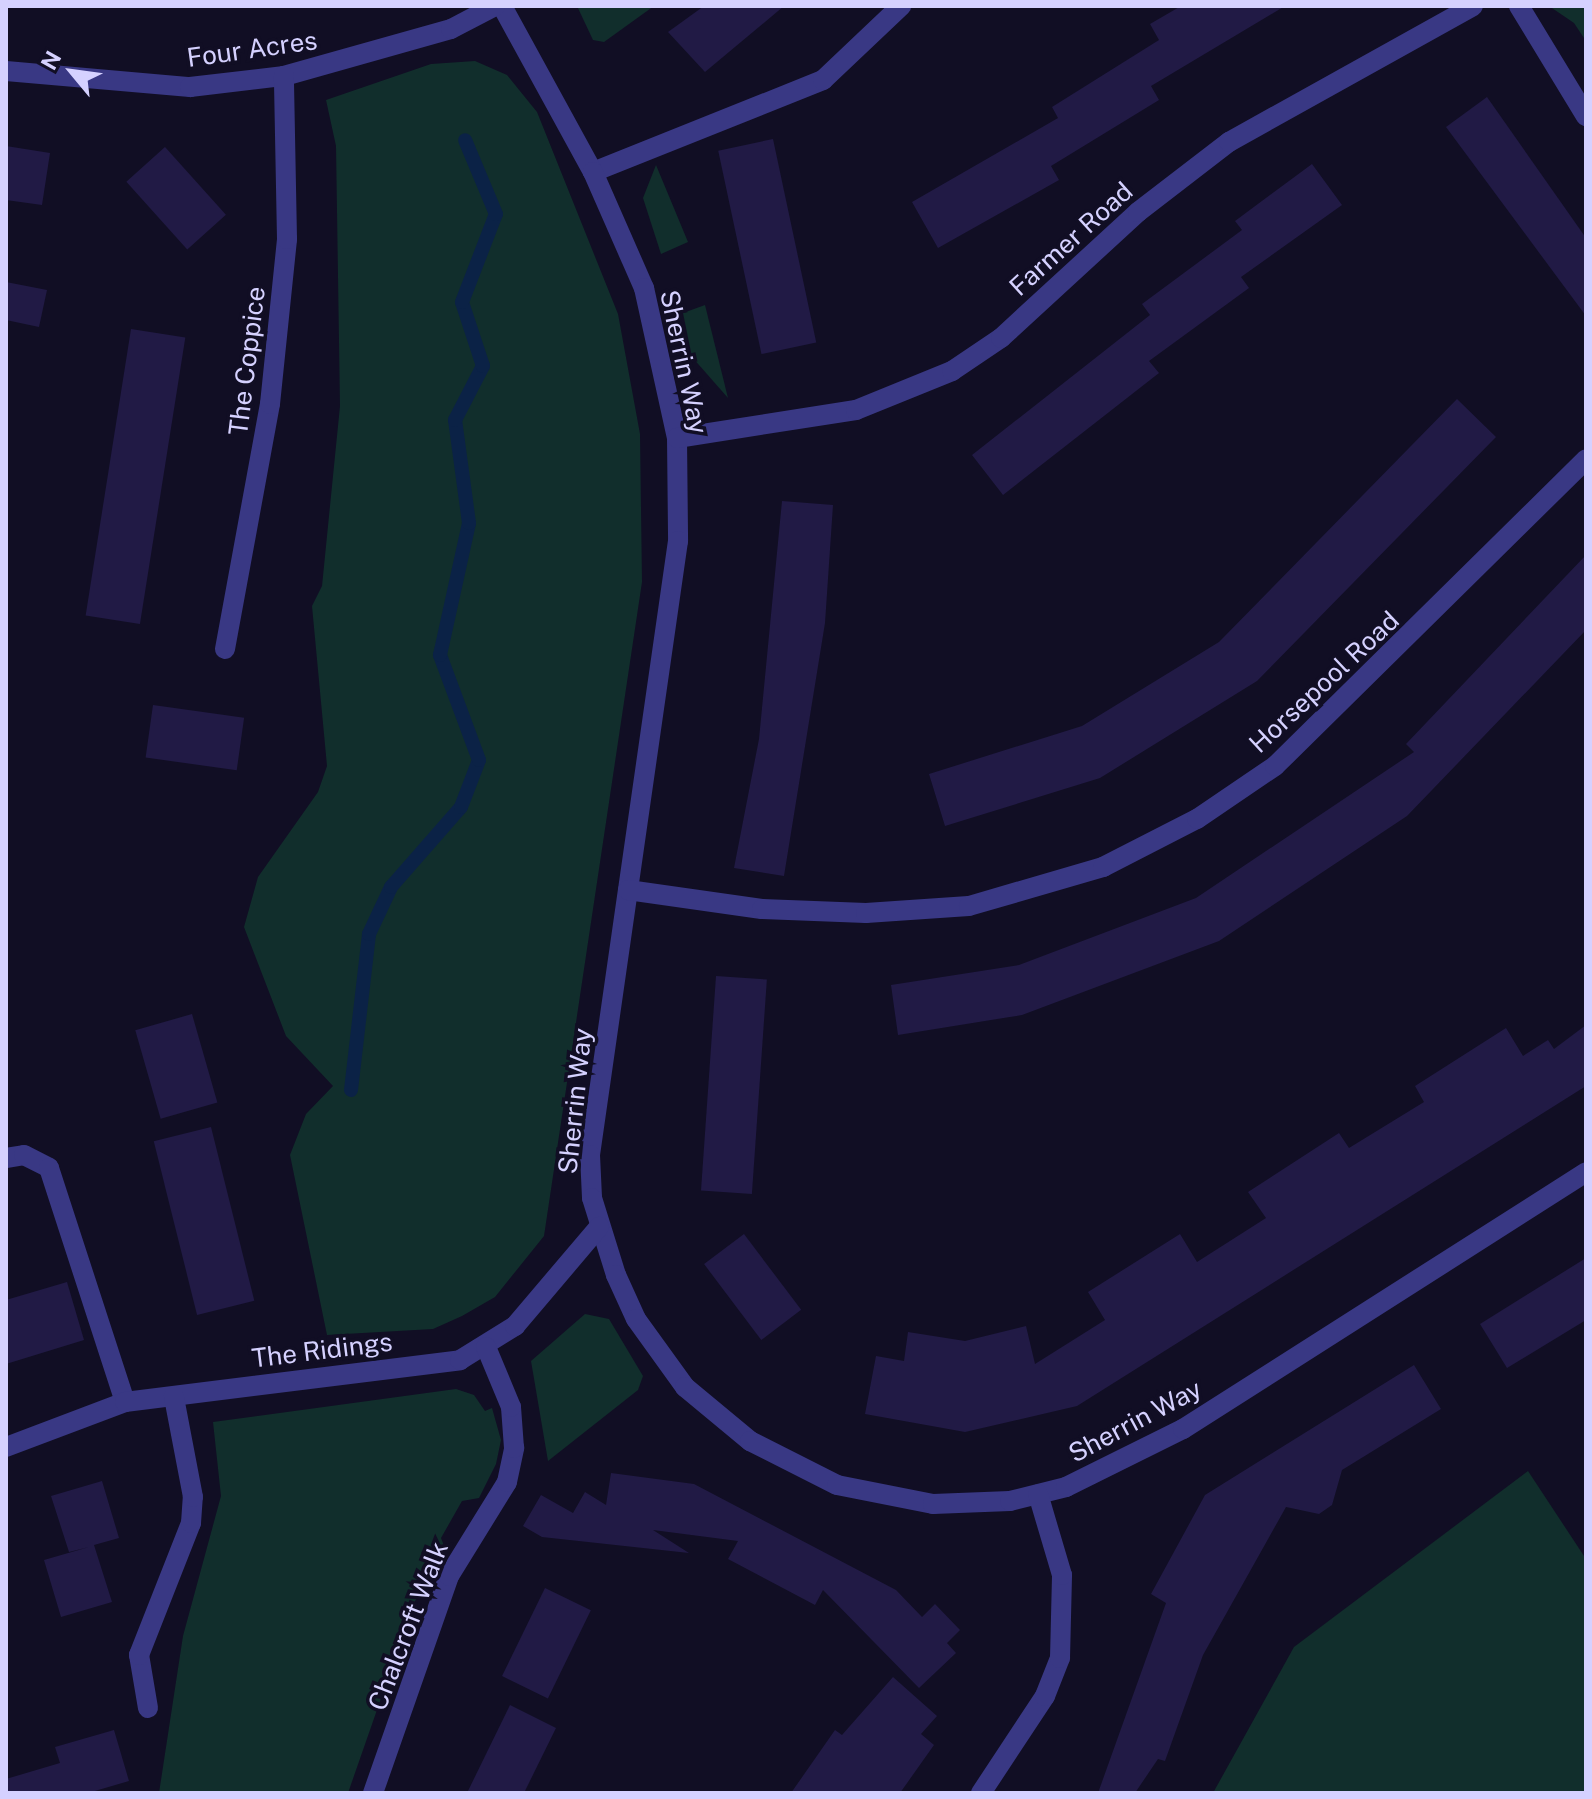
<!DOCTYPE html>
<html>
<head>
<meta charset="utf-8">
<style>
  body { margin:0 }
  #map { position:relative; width:1592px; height:1799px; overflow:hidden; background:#110e24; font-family:"Public Sans",sans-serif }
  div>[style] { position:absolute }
  .green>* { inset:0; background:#112e2c }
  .stream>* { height:14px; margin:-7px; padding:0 7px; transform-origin:7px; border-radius:7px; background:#0b2246 }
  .building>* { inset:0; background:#211a45; transform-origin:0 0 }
  .lane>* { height:20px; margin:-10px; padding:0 10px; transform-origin:10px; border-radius:10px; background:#393884 }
  .street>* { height:20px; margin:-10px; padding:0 10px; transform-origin:10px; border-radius:10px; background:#393884 }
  span { translate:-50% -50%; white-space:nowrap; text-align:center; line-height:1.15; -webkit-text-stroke:7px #110e24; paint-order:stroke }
  .street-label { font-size:26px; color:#d5d1ff }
  .frame { position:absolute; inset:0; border:8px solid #d5d1ff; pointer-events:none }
  .north { position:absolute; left:32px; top:32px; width:80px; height:80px; -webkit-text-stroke:6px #110e24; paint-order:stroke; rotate:299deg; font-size:22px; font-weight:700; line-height:32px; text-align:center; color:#d5d1ff }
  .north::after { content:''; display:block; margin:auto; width:28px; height:36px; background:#d5d1ff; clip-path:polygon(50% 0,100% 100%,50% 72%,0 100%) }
</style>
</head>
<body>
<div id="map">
  <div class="green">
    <i style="clip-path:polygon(577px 6px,654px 6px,604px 42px,593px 40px)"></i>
    <i style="clip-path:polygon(1549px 6px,1586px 6px,1586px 41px,1574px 23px)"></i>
    <i style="clip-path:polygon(475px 61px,507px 75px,537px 112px,618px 314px,640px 434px,642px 582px,544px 1236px,495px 1297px,462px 1316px,433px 1329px,327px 1335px,290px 1155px,306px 1114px,333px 1086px,286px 1036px,244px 927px,258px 877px,318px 792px,327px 766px,312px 606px,322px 586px,340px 406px,336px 146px,326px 100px,431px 64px)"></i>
    <i style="clip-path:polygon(656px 165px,688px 242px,661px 254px,643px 198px)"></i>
    <i style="clip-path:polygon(705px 305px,728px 398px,692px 357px,683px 313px)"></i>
    <i style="clip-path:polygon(585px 1314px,609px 1319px,643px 1376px,638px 1390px,548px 1461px,531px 1361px)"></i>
    <i style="clip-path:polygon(456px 1389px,474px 1395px,485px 1411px,492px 1408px,501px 1440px,496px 1464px,479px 1498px,462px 1501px,441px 1538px,448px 1556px,415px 1601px,348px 1793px,159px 1793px,183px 1636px,221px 1496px,213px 1422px)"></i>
    <i style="clip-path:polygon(1528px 1471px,1586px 1559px,1586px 1793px,1213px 1793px,1294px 1647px)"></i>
  </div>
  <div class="stream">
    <i style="left:351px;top:1090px;width:157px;rotate:-83.4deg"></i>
    <i style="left:369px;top:934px;width:52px;rotate:-64.9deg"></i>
    <i style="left:391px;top:887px;width:106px;rotate:-48.8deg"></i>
    <i style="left:461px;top:807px;width:50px;rotate:-69deg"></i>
    <i style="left:479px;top:760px;width:112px;rotate:-110.4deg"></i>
    <i style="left:440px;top:655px;width:135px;rotate:-77.6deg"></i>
    <i style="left:469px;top:523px;width:104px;rotate:-97.7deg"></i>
    <i style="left:455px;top:420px;width:61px;rotate:-62.6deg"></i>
    <i style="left:483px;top:366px;width:67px;rotate:-108.2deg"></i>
    <i style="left:462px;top:302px;width:94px;rotate:-68.9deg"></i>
    <i style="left:496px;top:214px;width:80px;rotate:-112.7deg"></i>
  </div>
  <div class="building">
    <i style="clip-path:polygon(704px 6px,784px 6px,705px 72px,668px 32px)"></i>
    <i style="clip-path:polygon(1181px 6px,1285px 6px,1151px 86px,1159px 100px,1051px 166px,1059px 180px,938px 248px,912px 202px,1058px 118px,1052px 107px,1159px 40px,1150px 24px)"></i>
    <i style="clip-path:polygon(1487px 97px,1586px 238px,1586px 316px,1446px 127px)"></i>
    <i style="left:773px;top:139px;width:208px;height:56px;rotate:78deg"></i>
    <i style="clip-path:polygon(6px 146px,50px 153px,42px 205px,6px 200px)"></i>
    <i style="left:165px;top:147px;width:91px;height:52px;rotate:48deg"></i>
    <i style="clip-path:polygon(1312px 164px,1342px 205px,1241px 277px,1249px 288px,1149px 361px,1159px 373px,1003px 495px,972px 455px,1150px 315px,1142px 304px,1242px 230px,1235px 221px)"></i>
    <i style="clip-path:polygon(6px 282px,47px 290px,39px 327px,6px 320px)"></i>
    <i style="left:131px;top:329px;width:55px;height:290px;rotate:9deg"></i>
    <i style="clip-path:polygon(1457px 399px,1496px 437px,1257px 681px,1100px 778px,945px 826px,929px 774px,1082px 726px,1219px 642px)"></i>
    <i style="clip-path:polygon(782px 501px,833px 505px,825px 623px,784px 876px,734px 868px,759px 739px)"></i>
    <i style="clip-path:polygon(1586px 555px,1586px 630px,1407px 816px,1219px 941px,1022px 1015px,898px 1035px,891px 985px,1019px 965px,1196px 898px,1414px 752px,1406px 744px)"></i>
    <i style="left:153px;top:705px;width:92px;height:53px;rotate:8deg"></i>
    <i style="left:716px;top:976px;width:51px;height:215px;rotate:4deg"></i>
    <i style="left:192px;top:1014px;width:92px;height:59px;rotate:74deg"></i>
    <i style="clip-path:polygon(1586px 1025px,1586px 1086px,1077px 1406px,965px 1432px,865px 1414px,876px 1356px,904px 1361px,908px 1332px,965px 1341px,1026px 1326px,1035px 1364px,1105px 1320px,1088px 1292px,1180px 1234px,1197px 1262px,1266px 1218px,1248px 1192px,1339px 1133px,1349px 1148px,1424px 1102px,1415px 1086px,1506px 1028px,1523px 1056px,1548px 1040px,1554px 1049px)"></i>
    <i style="left:211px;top:1127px;width:179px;height:59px;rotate:76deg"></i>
    <i style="left:744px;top:1234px;width:95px;height:50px;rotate:53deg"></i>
    <i style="clip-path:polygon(1586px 1258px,1586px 1320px,1507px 1368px,1480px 1324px)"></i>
    <i style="clip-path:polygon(67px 1282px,84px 1340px,6px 1364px,6px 1300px)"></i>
    <i style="clip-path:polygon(1414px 1365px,1441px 1409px,1342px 1470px,1332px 1505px,1319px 1514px,1286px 1507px,1203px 1655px,1165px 1761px,1158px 1759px,1135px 1793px,1098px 1793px,1166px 1603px,1151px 1594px,1205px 1495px)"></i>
    <i style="clip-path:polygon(611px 1473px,694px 1484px,896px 1590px,922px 1617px,935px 1604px,960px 1630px,947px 1643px,956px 1653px,919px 1688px,823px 1590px,815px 1605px,728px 1559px,738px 1541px,653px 1530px,689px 1553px,542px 1537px,523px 1526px,541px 1495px,573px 1513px,585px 1492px,606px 1505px)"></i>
    <i style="clip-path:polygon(102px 1481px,119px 1538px,94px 1545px,112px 1602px,61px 1617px,44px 1560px,89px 1547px,69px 1552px,51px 1496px)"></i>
    <i style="left:545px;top:1588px;width:51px;height:98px;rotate:26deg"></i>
    <i style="clip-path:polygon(893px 1677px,937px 1716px,921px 1734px,934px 1745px,900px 1793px,791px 1793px,835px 1730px,842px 1735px)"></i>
    <i style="clip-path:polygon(510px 1705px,556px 1728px,524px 1793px,467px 1793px)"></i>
    <i style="clip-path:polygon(114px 1730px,129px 1781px,88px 1793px,6px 1793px,6px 1779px,60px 1763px,55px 1747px)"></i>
  </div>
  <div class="lane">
    <i style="left:593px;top:172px;width:248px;rotate:-21.8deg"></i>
    <i style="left:823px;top:80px;width:108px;rotate:-43.5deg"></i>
    <i style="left:6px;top:1158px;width:18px;rotate:-9deg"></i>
    <i style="left:24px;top:1155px;width:28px;rotate:27deg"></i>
    <i style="left:49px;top:1168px;width:246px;rotate:72deg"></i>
  </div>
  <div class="street">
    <i style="left:502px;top:6px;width:189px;rotate:61.3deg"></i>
    <i style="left:593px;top:172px;width:127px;rotate:66.3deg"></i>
    <i style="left:644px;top:288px;width:154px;rotate:77.6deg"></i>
    <i style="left:677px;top:438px;width:103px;rotate:89.4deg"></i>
    <i style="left:678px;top:541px;width:620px;rotate:98.16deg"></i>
    <i style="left:590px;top:1155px;width:43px;rotate:87.3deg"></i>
    <i style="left:592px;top:1198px;width:81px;rotate:72.7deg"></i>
    <i style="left:616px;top:1275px;width:48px;rotate:65.6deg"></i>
    <i style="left:636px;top:1319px;width:84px;rotate:54.2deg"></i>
    <i style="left:685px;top:1387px;width:85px;rotate:39.7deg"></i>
    <i style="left:750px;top:1441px;width:97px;rotate:26.8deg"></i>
    <i style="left:837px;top:1485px;width:98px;rotate:11.2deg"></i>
    <i style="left:933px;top:1504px;width:77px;rotate:-2.2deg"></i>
    <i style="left:1010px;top:1501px;width:58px;rotate:-14deg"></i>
    <i style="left:1066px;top:1487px;width:131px;rotate:-26.4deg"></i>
    <i style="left:1183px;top:1429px;width:478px;rotate:-32.5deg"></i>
    <i style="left:1519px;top:6px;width:129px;rotate:58.7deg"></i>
    <i style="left:6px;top:71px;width:185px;rotate:5deg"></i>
    <i style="left:190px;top:87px;width:95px;rotate:-6.7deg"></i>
    <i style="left:284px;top:76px;width:173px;rotate:-15.7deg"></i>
    <i style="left:451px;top:29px;width:50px;rotate:-27.6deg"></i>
    <i style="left:677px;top:438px;width:181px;rotate:-8.9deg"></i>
    <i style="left:856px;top:410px;width:104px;rotate:-22.1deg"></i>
    <i style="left:952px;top:371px;width:59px;rotate:-34deg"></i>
    <i style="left:1001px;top:338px;width:186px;rotate:-42.6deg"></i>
    <i style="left:1138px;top:212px;width:115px;rotate:-37.6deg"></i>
    <i style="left:1229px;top:142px;width:279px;rotate:-29.1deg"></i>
    <i style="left:225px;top:649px;width:249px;rotate:-79.6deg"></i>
    <i style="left:270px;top:404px;width:166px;rotate:-84.1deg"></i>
    <i style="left:287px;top:239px;width:163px;rotate:-91.1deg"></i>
    <i style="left:628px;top:890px;width:135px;rotate:8.1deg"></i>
    <i style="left:762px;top:909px;width:104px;rotate:2.2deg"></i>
    <i style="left:866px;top:913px;width:103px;rotate:-3.9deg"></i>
    <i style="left:969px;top:906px;width:140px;rotate:-16.2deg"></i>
    <i style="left:1103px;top:867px;width:106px;rotate:-27.1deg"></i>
    <i style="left:1197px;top:819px;width:94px;rotate:-34.2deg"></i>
    <i style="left:1275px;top:766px;width:437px;rotate:-44.6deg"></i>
    <i style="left:6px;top:1447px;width:127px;rotate:-20.7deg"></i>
    <i style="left:125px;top:1402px;width:338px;rotate:-7.1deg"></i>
    <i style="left:460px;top:1360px;width:65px;rotate:-31.7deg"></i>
    <i style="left:515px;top:1326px;width:130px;rotate:-49.7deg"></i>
    <i style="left:148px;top:1708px;width:54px;rotate:-99.6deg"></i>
    <i style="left:139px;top:1655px;width:142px;rotate:-68.5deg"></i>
    <i style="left:191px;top:1523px;width:26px;rotate:-86deg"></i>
    <i style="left:193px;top:1497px;width:102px;rotate:-100.8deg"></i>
    <i style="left:373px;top:1793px;width:230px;rotate:-70.7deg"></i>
    <i style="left:449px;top:1576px;width:110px;rotate:-58.3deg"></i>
    <i style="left:507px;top:1482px;width:35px;rotate:-78deg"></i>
    <i style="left:514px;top:1448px;width:41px;rotate:-94.2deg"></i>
    <i style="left:511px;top:1407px;width:65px;rotate:-112.6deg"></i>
    <i style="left:981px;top:1793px;width:116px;rotate:-56.6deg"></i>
    <i style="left:1045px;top:1696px;width:41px;rotate:-68.5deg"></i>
    <i style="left:1060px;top:1658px;width:83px;rotate:-88.6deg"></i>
    <i style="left:1062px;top:1575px;width:84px;rotate:-106.5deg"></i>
  </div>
  <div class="street-label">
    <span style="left:252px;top:49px;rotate:-8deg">Four Acres</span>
    <span style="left:1071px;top:239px;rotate:-42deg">Farmer Road</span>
    <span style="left:247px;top:361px;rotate:-83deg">The Coppice</span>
    <span style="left:684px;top:362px;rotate:78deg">Sherrin Way</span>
    <span style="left:1324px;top:682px;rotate:-43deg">Horsepool Road</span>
    <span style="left:575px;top:1101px;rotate:-84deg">Sherrin Way</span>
    <span style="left:322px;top:1350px;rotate:-7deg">The Ridings</span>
    <span style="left:1135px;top:1421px;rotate:-28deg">Sherrin Way</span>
    <span style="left:408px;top:1626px;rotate:-69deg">Chalcroft Walk</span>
  </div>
  <div class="frame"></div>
  <div class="north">N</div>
</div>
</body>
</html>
